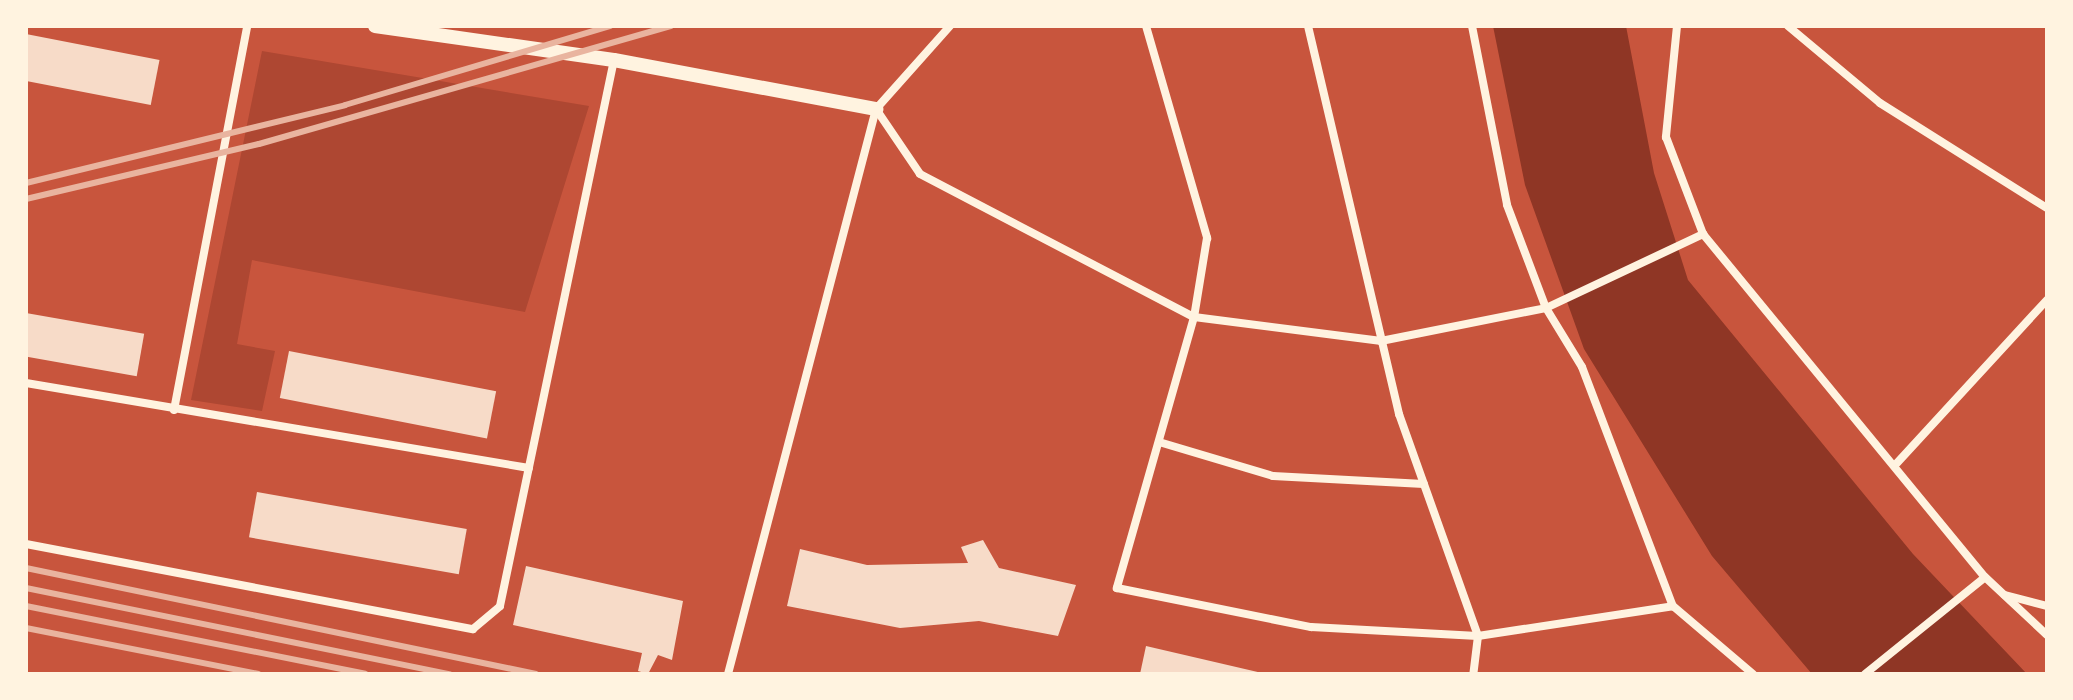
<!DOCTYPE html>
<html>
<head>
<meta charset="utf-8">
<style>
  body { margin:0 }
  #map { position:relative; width:2073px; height:700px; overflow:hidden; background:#c8553d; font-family:"Alegreya Sans",sans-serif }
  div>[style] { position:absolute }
  .green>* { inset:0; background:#ae4732 }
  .water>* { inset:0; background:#8f3625 }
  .building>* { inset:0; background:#f7dbc8; transform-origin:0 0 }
  .minor>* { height:8px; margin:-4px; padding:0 4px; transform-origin:4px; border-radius:4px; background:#fff3e0 }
  .tertiary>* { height:14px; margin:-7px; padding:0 7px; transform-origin:7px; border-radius:7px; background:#fff3e0 }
  .rail>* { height:6px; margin:-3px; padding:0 3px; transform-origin:3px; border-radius:3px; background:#e9b49f }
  span { translate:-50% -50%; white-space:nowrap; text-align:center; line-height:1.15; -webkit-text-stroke:6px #fff3e0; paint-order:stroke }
  .frame { position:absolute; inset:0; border:28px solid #fff3e0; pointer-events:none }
</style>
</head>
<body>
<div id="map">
  <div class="green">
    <i style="clip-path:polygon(262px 51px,589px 106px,525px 312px,252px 260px,237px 344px,275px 351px,262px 411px,191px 400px)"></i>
  </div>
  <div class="water">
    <i style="clip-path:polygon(1493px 26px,1626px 26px,1654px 173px,1688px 280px,1913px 554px,2027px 674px,1812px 674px,1712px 556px,1584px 349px,1525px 185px)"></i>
  </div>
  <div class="building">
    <i style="left:26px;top:34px;width:136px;height:46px;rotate:11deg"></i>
    <i style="left:26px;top:313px;width:120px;height:43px;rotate:10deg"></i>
    <i style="left:289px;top:351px;width:211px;height:48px;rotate:11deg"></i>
    <i style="left:257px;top:492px;width:213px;height:46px;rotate:10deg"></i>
    <i style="clip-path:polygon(983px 540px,999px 568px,1076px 585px,1058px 636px,979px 621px,900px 628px,787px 606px,800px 549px,867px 565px,968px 563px,961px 547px)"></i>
    <i style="clip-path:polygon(526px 566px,683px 601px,672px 660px,658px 655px,648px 674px,638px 671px,642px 653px,513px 625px)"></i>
    <i style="clip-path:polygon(1146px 646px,1262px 673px,1262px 674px,1140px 674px)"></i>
  </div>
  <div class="minor">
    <i style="left:1146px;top:26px;width:221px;rotate:73.9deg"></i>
    <i style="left:1207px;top:238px;width:80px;rotate:99.3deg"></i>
    <i style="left:1194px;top:317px;width:282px;rotate:105.9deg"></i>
    <i style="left:1117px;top:588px;width:198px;rotate:11.4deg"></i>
    <i style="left:1311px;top:627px;width:167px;rotate:3.1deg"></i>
    <i style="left:1478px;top:636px;width:197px;rotate:-8.7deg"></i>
    <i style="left:1308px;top:26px;width:399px;rotate:76.8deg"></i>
    <i style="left:1399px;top:414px;width:236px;rotate:70.4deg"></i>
    <i style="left:1478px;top:636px;width:38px;rotate:97deg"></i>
    <i style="left:1472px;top:26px;width:182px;rotate:78.9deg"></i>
    <i style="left:1507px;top:205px;width:110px;rotate:69.3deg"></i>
    <i style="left:1546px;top:308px;width:69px;rotate:58.6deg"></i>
    <i style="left:1582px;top:367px;width:256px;rotate:69.2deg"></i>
    <i style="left:1673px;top:606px;width:105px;rotate:40.4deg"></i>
    <i style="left:1677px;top:26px;width:112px;rotate:95.7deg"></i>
    <i style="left:1666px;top:137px;width:104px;rotate:69.1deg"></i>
    <i style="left:1703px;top:234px;width:444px;rotate:50.6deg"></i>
    <i style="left:1985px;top:577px;width:85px;rotate:43.1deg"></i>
    <i style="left:1788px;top:26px;width:120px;rotate:39.9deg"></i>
    <i style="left:1880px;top:103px;width:197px;rotate:32.2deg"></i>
    <i style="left:876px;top:109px;width:78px;rotate:55.9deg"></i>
    <i style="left:920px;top:174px;width:309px;rotate:27.6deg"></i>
    <i style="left:1194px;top:317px;width:189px;rotate:7.3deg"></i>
    <i style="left:1381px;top:341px;width:168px;rotate:-11.3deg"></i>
    <i style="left:1546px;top:308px;width:174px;rotate:-25.2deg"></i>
    <i style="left:26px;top:383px;width:510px;rotate:9.59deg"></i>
    <i style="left:174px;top:410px;width:391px;rotate:-79.2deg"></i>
    <i style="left:1159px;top:442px;width:119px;rotate:16.6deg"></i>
    <i style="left:1273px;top:476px;width:151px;rotate:3deg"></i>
    <i style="left:1897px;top:463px;width:222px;rotate:-47.4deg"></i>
    <i style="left:26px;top:544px;width:455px;rotate:10.8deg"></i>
    <i style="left:473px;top:629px;width:35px;rotate:-40deg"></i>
    <i style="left:500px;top:606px;width:558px;rotate:-78.21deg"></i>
    <i style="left:2005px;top:595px;width:43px;rotate:14.7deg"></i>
    <i style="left:728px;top:674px;width:584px;rotate:-75.32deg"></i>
    <i style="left:876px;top:109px;width:111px;rotate:-48.3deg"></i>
    <i style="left:1865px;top:674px;width:154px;rotate:-38.9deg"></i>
  </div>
  <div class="tertiary">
    <i style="left:375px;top:26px;width:241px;rotate:8.1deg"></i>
    <i style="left:614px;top:60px;width:267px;rotate:10.6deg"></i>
  </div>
  <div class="rail">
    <i style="left:26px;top:183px;width:328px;rotate:-13.7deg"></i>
    <i style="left:345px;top:105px;width:277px;rotate:-16.6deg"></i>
    <i style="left:26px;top:199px;width:239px;rotate:-13.3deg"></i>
    <i style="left:259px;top:144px;width:429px;rotate:-16deg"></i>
    <i style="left:26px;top:568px;width:521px;rotate:11.74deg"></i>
    <i style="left:26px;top:588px;width:433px;rotate:11.5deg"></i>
    <i style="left:26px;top:606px;width:346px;rotate:11.3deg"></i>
    <i style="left:26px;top:628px;width:237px;rotate:11.2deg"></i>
  </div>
  <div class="frame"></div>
</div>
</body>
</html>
